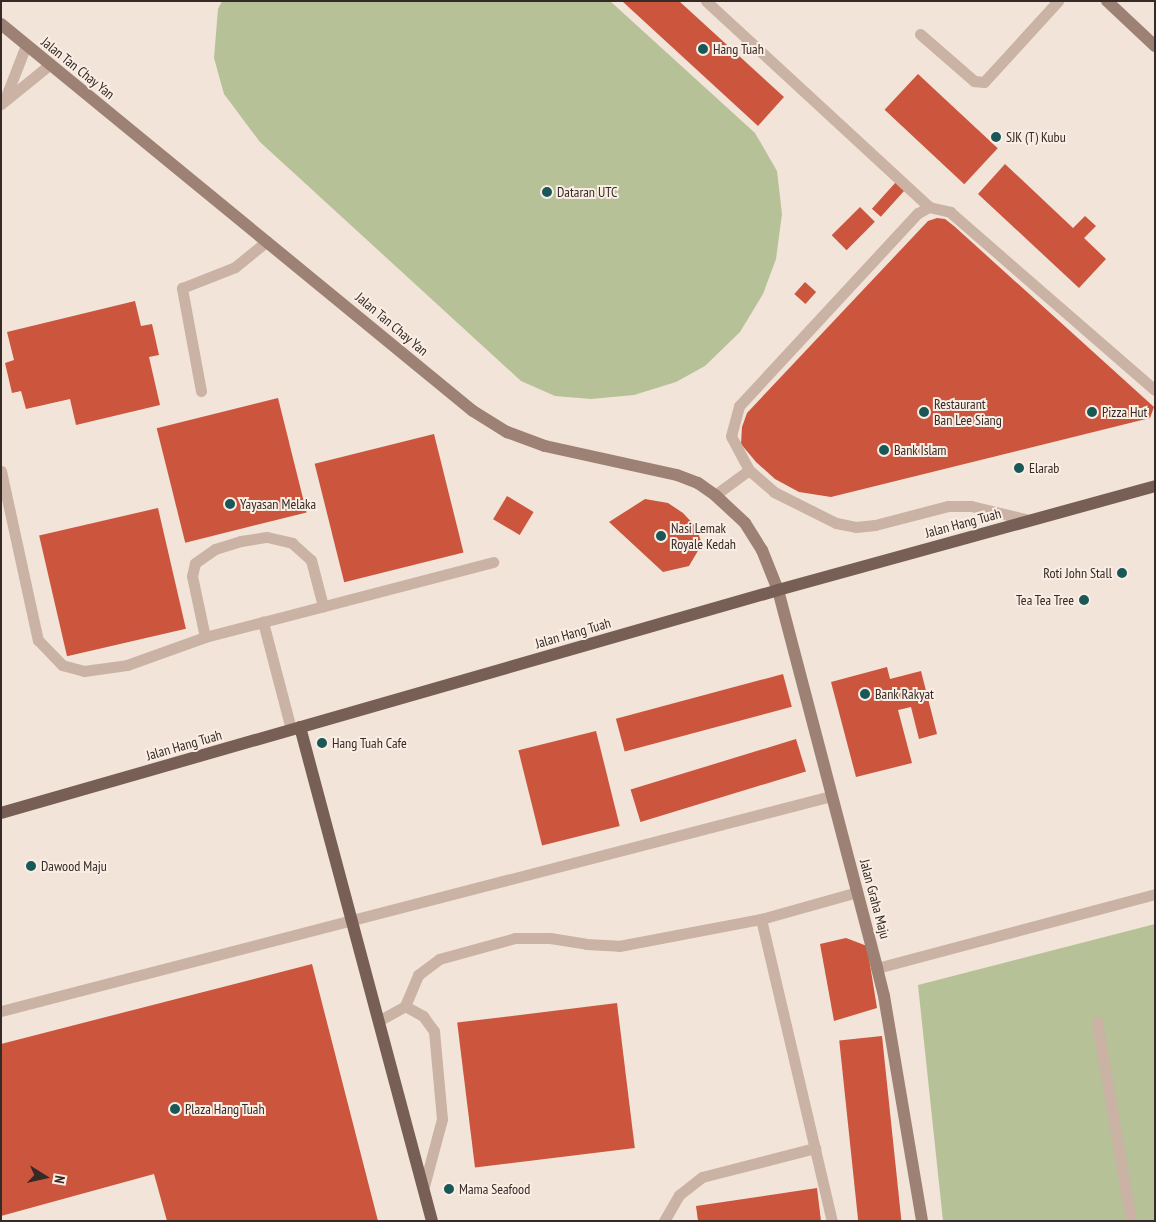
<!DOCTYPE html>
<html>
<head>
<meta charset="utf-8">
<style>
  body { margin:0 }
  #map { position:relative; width:1156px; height:1222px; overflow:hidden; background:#f2e4d8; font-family:"PT Sans Narrow",sans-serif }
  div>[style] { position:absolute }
  .green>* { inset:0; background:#b7c198 }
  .building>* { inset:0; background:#cb553d; transform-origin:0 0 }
  .lane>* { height:11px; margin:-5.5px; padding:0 5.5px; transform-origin:5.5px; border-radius:5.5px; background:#cab2a4 }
  .secondary>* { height:12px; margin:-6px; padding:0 6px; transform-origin:6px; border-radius:6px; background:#9e8175 }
  .primary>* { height:12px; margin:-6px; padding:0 6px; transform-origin:6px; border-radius:6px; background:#785f56 }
  .dots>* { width:14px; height:14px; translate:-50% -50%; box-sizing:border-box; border:2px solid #faeee4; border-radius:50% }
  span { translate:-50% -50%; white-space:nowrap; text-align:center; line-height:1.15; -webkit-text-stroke:4px #faeee4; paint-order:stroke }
  .poi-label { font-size:14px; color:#352a26 }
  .left { translate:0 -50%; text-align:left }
  .right { translate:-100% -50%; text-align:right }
  .street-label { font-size:14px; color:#352a26 }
  .frame { position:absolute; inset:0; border:2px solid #352a26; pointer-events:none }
  .north { position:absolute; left:20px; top:1152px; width:50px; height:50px; -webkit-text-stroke:4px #faeee4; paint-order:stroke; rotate:100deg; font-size:14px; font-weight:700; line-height:20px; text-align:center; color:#352a26 }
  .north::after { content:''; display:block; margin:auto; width:18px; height:22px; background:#352a26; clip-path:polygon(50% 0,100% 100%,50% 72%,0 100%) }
</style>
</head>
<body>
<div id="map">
  <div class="green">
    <i style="clip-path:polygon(222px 1px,610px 1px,755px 133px,777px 171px,782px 214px,776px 259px,763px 294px,740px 332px,705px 366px,676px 382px,634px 395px,591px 399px,555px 396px,521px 381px,260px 142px,224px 94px,214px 58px,218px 9px)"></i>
    <i style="clip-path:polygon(1155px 924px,1155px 1221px,943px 1221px,918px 985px)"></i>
  </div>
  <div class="building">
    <i style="clip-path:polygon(622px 1px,679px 1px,784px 97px,758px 126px)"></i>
    <i style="left:918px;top:74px;width:109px;height:49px;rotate:43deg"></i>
    <i style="clip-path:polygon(1005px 164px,1073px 228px,1085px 216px,1096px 226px,1084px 238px,1106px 259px,1079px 288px,978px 194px)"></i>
    <i style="left:896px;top:182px;width:12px;height:36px;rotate:42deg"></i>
    <i style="left:860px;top:207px;width:21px;height:40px;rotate:45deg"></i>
    <i style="clip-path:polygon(937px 218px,945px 219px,954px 226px,1154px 407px,1150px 418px,831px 497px,799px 492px,775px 479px,756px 462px,741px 444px,742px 427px,747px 413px,928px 221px)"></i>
    <i style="left:805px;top:282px;width:15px;height:16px;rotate:42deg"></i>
    <i style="clip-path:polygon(135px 301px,141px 326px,152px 324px,159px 355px,149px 357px,160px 405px,76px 425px,70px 399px,26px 409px,21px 391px,12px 393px,5px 363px,14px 360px,7px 332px)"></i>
    <i style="left:278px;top:398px;width:118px;height:125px;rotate:76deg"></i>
    <i style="left:434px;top:434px;width:122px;height:123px;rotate:76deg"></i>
    <i style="left:507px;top:496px;width:31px;height:27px;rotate:31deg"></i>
    <i style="clip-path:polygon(645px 499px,668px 503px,683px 513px,696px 527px,702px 544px,689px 566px,663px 572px,609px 522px)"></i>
    <i style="left:158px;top:508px;width:124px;height:122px;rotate:77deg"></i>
    <i style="clip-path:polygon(887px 667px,890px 679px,921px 671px,937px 734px,919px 739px,911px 707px,898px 710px,912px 763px,856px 777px,831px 682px)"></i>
    <i style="left:783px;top:674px;width:34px;height:173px;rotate:75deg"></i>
    <i style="left:596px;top:731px;width:98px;height:80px;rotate:76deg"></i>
    <i style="left:796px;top:739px;width:34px;height:173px;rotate:73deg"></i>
    <i style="clip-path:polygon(846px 938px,867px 946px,877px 1008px,834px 1021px,820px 944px)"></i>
    <i style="clip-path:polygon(312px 964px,378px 1221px,167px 1221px,154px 1174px,1px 1216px,1px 1044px)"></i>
    <i style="left:617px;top:1003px;width:146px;height:161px;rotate:83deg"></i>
    <i style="left:882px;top:1036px;width:186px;height:43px;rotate:84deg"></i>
    <i style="clip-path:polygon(817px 1188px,821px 1221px,698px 1221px,696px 1206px)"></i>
  </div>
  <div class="lane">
    <i style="left:706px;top:1px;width:304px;rotate:42.7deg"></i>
    <i style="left:920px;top:34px;width:72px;rotate:41deg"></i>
    <i style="left:974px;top:81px;width:10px;rotate:6deg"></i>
    <i style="left:984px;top:82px;width:110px;rotate:-47.6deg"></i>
    <i style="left:5px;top:99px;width:58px;rotate:-68.7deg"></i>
    <i style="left:1px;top:104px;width:62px;rotate:-39.1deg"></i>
    <i style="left:201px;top:391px;width:105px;rotate:-100.5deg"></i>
    <i style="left:182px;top:288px;width:57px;rotate:-21.6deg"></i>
    <i style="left:235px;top:267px;width:41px;rotate:-39.1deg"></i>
    <i style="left:749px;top:470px;width:38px;rotate:-118deg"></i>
    <i style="left:731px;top:436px;width:31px;rotate:-75deg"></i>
    <i style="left:739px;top:406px;width:263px;rotate:-47.2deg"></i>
    <i style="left:918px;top:213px;width:13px;rotate:-29deg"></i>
    <i style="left:929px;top:207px;width:22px;rotate:13deg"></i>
    <i style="left:950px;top:212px;width:271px;rotate:41deg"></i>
    <i style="left:1px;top:471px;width:173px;rotate:77.7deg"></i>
    <i style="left:38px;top:640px;width:35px;rotate:46deg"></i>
    <i style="left:62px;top:665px;width:23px;rotate:15deg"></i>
    <i style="left:84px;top:671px;width:43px;rotate:-7.9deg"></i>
    <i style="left:127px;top:665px;width:83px;rotate:-19.7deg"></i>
    <i style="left:205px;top:637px;width:60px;rotate:-14.5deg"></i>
    <i style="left:715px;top:495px;width:42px;rotate:-36.3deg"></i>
    <i style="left:749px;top:470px;width:33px;rotate:41deg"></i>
    <i style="left:774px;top:492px;width:69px;rotate:26.6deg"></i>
    <i style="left:836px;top:523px;width:20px;rotate:11deg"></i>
    <i style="left:856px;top:527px;width:19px;rotate:-6deg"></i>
    <i style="left:875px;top:525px;width:75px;rotate:-14.6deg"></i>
    <i style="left:948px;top:506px;width:23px"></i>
    <i style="left:971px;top:506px;width:60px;rotate:13.6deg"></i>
    <i style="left:205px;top:637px;width:62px;rotate:-102deg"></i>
    <i style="left:192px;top:576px;width:13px;rotate:-77deg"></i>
    <i style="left:195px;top:563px;width:24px;rotate:-35deg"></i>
    <i style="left:215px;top:549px;width:27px;rotate:-17deg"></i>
    <i style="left:241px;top:541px;width:26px;rotate:-9deg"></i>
    <i style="left:267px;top:537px;width:26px;rotate:13deg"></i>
    <i style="left:292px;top:543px;width:25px;rotate:42deg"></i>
    <i style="left:311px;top:560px;width:48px;rotate:75.4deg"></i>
    <i style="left:291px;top:729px;width:111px;rotate:-104.7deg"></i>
    <i style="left:263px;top:622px;width:238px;rotate:-14.6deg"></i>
    <i style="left:761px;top:919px;width:310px;rotate:76.8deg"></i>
    <i style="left:877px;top:968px;width:288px;rotate:-14.9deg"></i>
    <i style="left:405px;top:1006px;width:21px;rotate:29deg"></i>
    <i style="left:423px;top:1016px;width:19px;rotate:54deg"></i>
    <i style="left:434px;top:1031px;width:88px;rotate:84.8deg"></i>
    <i style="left:442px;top:1119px;width:69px;rotate:105deg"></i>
    <i style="left:1px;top:1011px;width:857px;rotate:-14.52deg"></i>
    <i style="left:380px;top:1020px;width:29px;rotate:-29deg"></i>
    <i style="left:405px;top:1006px;width:34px;rotate:-67deg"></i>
    <i style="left:418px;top:975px;width:26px;rotate:-37deg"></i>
    <i style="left:439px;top:959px;width:79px;rotate:-15.4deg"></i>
    <i style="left:515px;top:938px;width:35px"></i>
    <i style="left:550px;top:938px;width:36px;rotate:9deg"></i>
    <i style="left:586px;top:944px;width:33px;rotate:3deg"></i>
    <i style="left:619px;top:946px;width:145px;rotate:-10.8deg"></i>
    <i style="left:761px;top:919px;width:100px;rotate:-15.7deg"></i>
    <i style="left:1097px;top:1022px;width:202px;rotate:80.3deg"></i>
    <i style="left:664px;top:1221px;width:30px;rotate:-60deg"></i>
    <i style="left:679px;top:1195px;width:29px;rotate:-38deg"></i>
    <i style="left:702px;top:1177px;width:117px;rotate:-14.4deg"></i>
  </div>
  <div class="secondary">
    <i style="left:1107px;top:1px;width:66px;rotate:43.2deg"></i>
    <i style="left:1px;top:24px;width:610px;rotate:39.35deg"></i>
    <i style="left:473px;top:411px;width:40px;rotate:32deg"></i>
    <i style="left:507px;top:432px;width:40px;rotate:20.2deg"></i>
    <i style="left:545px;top:446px;width:135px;rotate:12.4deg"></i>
    <i style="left:677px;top:475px;width:22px;rotate:21deg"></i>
    <i style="left:698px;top:483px;width:21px;rotate:35deg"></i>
    <i style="left:715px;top:495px;width:41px;rotate:43deg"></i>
    <i style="left:745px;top:523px;width:32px;rotate:58deg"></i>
    <i style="left:762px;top:550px;width:43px;rotate:68.2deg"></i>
    <i style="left:778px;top:590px;width:391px;rotate:75.3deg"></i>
    <i style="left:877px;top:968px;width:29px;rotate:76deg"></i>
    <i style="left:884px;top:996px;width:228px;rotate:80.4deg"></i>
  </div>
  <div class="primary">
    <i style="left:300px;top:727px;width:511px;rotate:75.04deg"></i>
    <i style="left:1px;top:813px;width:808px;rotate:-16.01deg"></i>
    <i style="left:778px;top:590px;width:391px;rotate:-15.4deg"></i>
  </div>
  <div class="dots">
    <i style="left:703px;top:49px;background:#1a5858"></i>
    <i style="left:996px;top:137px;background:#1a5858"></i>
    <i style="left:547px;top:192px;background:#1a5858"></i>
    <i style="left:924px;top:412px;background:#1a5858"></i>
    <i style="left:1092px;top:412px;background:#1a5858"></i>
    <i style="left:884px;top:450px;background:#1a5858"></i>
    <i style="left:1019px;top:468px;background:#1a5858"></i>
    <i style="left:230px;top:504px;background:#1a5858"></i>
    <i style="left:661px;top:536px;background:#1a5858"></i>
    <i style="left:1122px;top:573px;background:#1a5858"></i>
    <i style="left:1084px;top:600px;background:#1a5858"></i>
    <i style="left:865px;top:694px;background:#1a5858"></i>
    <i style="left:322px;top:743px;background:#1a5858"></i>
    <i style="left:31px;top:866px;background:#1a5858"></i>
    <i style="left:175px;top:1109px;background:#1a5858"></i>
    <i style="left:449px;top:1189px;background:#1a5858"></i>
  </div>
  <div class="poi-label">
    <span class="left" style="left:713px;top:49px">Hang Tuah</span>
    <span class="left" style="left:1006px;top:137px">SJK (T) Kubu</span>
    <span class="left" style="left:557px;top:192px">Dataran UTC</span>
    <span class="left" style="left:934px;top:412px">Restaurant<br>Ban Lee Siang</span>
    <span class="left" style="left:1102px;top:412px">Pizza Hut</span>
    <span class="left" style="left:894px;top:450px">Bank Islam</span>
    <span class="left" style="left:1029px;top:468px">Elarab</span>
    <span class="left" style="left:240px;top:504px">Yayasan Melaka</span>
    <span class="left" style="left:671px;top:536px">Nasi Lemak<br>Royale Kedah</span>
    <span class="right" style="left:1112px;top:573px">Roti John Stall</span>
    <span class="right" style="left:1074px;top:600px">Tea Tea Tree</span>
    <span class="left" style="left:875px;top:694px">Bank Rakyat</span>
    <span class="left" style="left:332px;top:743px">Hang Tuah Cafe</span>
    <span class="left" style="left:41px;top:866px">Dawood Maju</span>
    <span class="left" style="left:185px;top:1109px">Plaza Hang Tuah</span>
    <span class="left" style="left:459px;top:1189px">Mama Seafood</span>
  </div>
  <div class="street-label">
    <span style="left:78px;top:68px;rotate:39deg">Jalan Tan Chay Yan</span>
    <span style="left:392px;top:324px;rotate:40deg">Jalan Tan Chay Yan</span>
    <span style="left:963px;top:523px;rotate:-15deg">Jalan Hang Tuah</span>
    <span style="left:573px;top:633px;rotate:-16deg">Jalan Hang Tuah</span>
    <span style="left:184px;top:745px;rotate:-16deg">Jalan Hang Tuah</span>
    <span style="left:875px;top:899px;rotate:75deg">Jalan Graha Maju</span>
  </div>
  <div class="frame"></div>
  <div class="north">N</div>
</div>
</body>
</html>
